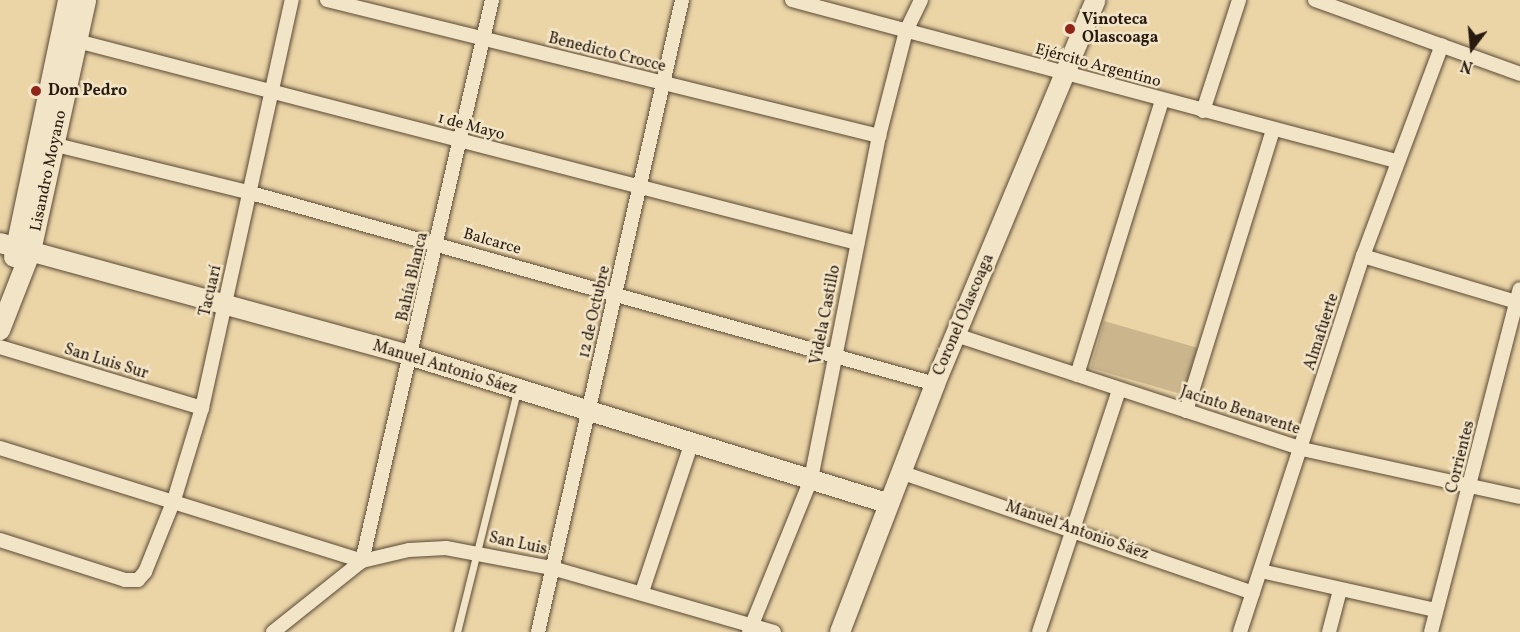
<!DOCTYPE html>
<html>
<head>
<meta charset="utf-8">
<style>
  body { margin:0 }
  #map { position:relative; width:1520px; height:632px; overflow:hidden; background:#ebd5a7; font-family:Vollkorn,serif }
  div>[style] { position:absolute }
  .green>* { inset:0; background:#cab58d; transform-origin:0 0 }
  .roads { filter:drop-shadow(0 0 2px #5a4936) drop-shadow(0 0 2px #5a4936) }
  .lane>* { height:7px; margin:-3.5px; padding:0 3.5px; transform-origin:3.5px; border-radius:3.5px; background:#f2e4c6 }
  .street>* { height:14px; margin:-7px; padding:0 7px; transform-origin:7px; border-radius:7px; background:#f2e4c6 }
  .secondary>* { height:20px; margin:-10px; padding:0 10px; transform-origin:10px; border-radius:10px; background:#f2e4c6 }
  .dots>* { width:16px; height:16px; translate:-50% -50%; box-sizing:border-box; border:3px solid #f2e4c6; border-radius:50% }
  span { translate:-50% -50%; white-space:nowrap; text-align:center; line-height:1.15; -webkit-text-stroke:5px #f2e4c6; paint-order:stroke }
  .poi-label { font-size:16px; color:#291a10; font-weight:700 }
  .left { translate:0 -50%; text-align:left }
  .street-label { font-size:16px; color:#291a10 }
  .north { position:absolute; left:1442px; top:18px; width:60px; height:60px; -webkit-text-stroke:4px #f2e4c6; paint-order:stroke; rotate:196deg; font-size:16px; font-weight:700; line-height:24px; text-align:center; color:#291a10 }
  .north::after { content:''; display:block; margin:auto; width:21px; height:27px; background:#291a10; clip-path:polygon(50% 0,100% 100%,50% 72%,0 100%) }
</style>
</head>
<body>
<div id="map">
  <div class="green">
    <i style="left:1104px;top:321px;width:97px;height:49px;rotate:16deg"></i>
  </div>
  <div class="roads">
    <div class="lane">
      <i style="left:457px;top:632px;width:247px;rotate:-76deg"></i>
    </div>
    <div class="street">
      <i style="left:327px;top:0;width:569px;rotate:13.84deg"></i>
      <i style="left:792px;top:0;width:625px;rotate:14.93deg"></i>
      <i style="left:1315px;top:0;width:218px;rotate:19.8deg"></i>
      <i style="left:77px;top:41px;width:806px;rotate:14.52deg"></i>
      <i style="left:1203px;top:111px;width:117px;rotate:-72deg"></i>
      <i style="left:48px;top:143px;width:209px;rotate:13.8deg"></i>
      <i style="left:251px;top:193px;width:710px;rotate:15.6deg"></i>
      <i style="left:1363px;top:256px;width:164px;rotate:16.7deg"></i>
      <i style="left:956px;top:335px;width:364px;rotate:18.2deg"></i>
      <i style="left:1302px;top:449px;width:223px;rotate:12.4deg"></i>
      <i style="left:0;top:347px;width:211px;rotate:16.8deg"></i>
      <i style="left:1077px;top:375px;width:287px;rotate:-72.8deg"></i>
      <i style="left:1186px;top:411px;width:294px;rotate:-72.8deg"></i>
      <i style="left:0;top:448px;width:379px;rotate:17.3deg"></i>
      <i style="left:900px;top:472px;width:373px;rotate:18.9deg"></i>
      <i style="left:0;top:540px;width:131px;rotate:17.7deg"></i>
      <i style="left:125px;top:580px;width:13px"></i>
      <i style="left:138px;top:580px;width:11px;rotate:-49deg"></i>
      <i style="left:145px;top:572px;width:78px;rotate:-68.1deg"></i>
      <i style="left:174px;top:500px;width:96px;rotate:-73.1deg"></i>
      <i style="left:202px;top:408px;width:418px;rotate:-77.6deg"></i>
      <i style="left:362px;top:561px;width:576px;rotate:-76.95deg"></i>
      <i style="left:1261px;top:571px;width:179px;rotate:12.6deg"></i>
      <i style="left:642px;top:592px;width:158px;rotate:-71.6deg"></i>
      <i style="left:273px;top:632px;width:114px;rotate:-38.6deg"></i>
      <i style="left:362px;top:561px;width:48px;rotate:-13.2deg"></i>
      <i style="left:409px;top:550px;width:37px;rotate:-3deg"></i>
      <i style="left:446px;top:548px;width:108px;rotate:10.7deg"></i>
      <i style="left:552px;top:568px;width:231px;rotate:16.1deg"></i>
      <i style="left:538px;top:632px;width:648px;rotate:-77.16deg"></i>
      <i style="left:749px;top:632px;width:165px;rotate:-67.9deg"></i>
      <i style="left:811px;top:479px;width:350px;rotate:-78.8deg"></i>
      <i style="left:879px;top:136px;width:108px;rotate:-75.6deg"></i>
      <i style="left:906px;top:31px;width:34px;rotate:-64deg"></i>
      <i style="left:1039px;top:632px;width:255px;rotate:-71.7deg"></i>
      <i style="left:1240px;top:632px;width:396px;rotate:-71.9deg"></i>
      <i style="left:1363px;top:256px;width:225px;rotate:-69.5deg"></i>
      <i style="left:1329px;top:632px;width:43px;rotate:-75.3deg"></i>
      <i style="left:1431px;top:632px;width:354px;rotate:-75.5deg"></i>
    </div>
    <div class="secondary">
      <i style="left:0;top:243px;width:427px;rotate:15.3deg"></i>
      <i style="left:412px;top:356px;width:498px;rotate:17.2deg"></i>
      <i style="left:14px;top:257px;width:263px;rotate:-78.1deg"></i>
      <i style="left:0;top:330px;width:85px;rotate:-68.6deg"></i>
      <i style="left:31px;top:251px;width:257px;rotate:-77.6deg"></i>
      <i style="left:840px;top:632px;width:266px;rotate:-69deg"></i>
      <i style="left:935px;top:384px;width:416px;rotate:-67.3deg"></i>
    </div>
  </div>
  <div class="dots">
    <i style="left:1070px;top:29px;background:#8f2418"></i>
    <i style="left:36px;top:91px;background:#8f2418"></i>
  </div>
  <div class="poi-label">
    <span class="left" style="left:1082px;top:29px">Vinoteca<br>Olascoaga</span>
    <span class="left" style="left:48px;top:91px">Don Pedro</span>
  </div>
  <div class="street-label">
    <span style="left:607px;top:53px;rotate:14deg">Benedicto Crocce</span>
    <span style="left:1098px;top:66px;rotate:15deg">Ejército Argentino</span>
    <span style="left:471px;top:127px;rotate:15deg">1 de Mayo</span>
    <span style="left:49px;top:171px;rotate:-78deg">Lisandro Moyano</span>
    <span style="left:492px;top:242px;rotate:16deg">Balcarce</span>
    <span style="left:413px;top:277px;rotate:-77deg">Bahía Blanca</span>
    <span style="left:211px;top:291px;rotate:-77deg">Tacuarí</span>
    <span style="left:595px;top:312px;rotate:-77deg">12 de Octubre</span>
    <span style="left:826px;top:315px;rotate:-79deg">Videla Castillo</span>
    <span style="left:964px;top:315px;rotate:-67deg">Coronel Olascoaga</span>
    <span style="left:1322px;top:332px;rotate:-72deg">Almafuerte</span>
    <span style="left:106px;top:362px;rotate:17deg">San Luis Sur</span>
    <span style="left:445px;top:368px;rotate:17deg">Manuel Antonio Sáez</span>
    <span style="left:1240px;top:411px;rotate:18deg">Jacinto Benavente</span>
    <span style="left:1461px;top:457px;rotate:-76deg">Corrientes</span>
    <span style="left:1077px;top:531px;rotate:19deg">Manuel Antonio Sáez</span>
    <span style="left:518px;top:544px;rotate:12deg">San Luis</span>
  </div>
  <div class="north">N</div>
</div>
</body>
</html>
